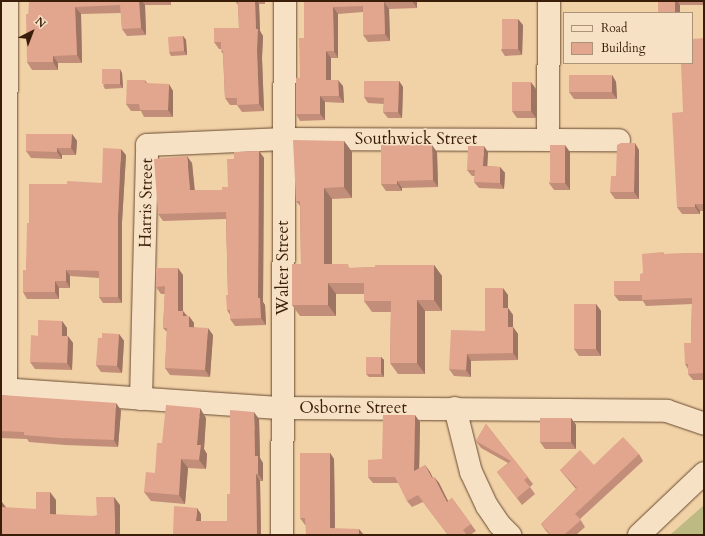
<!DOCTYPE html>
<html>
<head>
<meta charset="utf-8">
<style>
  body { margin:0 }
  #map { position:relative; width:705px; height:536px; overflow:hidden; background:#f1d1a6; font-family:Cardo,serif }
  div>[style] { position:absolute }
  .green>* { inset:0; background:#beba84 }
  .roads { filter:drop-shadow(0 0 1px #684b31) drop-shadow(0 0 1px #684b31) }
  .minor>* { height:22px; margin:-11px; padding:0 11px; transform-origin:11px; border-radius:11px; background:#f6e1c5 }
  .wall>* { inset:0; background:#c28e7a }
  .shaded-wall>* { inset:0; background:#9e7463 }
  .building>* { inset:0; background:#e2a58e; transform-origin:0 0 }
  span { translate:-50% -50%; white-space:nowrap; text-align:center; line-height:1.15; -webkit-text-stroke:3px #f6e1c5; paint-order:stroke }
  .street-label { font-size:17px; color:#3b1e0a }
  .frame { position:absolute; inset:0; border:2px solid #3b1e0a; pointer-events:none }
  .legend { position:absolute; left:563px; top:12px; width:130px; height:52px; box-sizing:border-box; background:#f6e1c5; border:1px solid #ab937a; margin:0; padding:5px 7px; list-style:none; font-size:12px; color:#3b1e0a }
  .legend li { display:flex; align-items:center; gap:8px; height:20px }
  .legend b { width:20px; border:1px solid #ab937a }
  .north { position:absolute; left:12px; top:12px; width:40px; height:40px; -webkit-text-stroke:3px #f6e1c5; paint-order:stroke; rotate:42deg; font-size:11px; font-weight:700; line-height:16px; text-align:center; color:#3b1e0a }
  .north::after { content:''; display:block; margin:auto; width:14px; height:18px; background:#3b1e0a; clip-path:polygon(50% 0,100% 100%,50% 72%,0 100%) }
</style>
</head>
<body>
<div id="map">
  <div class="green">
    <i style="clip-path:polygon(704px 505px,704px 535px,670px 535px)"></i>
  </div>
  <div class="roads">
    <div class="minor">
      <i style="left:548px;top:139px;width:138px;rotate:-89.6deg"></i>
      <i style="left:1px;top:389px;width:282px;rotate:3.9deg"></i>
      <i style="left:282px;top:408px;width:385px;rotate:0.4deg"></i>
      <i style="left:667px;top:411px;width:39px;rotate:19deg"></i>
      <i style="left:6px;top:389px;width:388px;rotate:-89.9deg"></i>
      <i style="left:141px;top:399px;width:254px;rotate:-88.6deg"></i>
      <i style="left:147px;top:145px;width:137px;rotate:-2.5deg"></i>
      <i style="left:284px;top:139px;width:335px;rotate:0.2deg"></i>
      <i style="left:455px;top:408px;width:66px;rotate:76deg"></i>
      <i style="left:471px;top:472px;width:38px;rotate:65deg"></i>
      <i style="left:487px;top:506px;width:22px;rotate:56deg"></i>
      <i style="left:499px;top:524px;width:16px;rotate:45deg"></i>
      <i style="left:282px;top:535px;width:534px;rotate:-89.68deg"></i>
      <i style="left:639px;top:535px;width:90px;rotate:-43.6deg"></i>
    </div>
  </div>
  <div class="wall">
    <i style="clip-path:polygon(29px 1px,171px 1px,171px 5px,145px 5px,146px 35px,127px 36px,122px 29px,121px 13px,81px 14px,82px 63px,58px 63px,58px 70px,32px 70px,27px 62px)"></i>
    <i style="clip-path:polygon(235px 1px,265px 1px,265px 4px,259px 4px,260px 31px,263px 36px,262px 58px,264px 111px,242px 112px,237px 105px,230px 105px,225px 98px,223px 54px,221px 51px,221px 49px,219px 49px,214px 42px,239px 28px,238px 5px)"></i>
    <i style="clip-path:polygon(304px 1px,417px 1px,417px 8px,389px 9px,390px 41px,368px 42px,363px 35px,363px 12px,338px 14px,338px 58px,331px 58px,331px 80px,343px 86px,344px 103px,325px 102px,325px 120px,300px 121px,296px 114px,304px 38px)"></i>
    <i style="clip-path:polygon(658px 1px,704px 1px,704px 5px,680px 5px,680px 13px,658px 13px)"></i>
    <i style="clip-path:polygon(523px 25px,522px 55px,505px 56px,501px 50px)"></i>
    <i style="clip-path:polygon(183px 36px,186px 40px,187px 55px,171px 56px,169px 52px)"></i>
    <i style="clip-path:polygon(704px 38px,704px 211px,700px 211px,700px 214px,682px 214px,677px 207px,683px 112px)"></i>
    <i style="clip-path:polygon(122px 73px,123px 88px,105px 89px,103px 85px)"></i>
    <i style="clip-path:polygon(612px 75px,616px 82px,617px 99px,574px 99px,569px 92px)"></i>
    <i style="clip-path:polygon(145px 80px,147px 83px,173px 91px,173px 117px,144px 117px,141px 111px,131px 111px,126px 104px)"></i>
    <i style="clip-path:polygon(399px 81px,403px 87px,402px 118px,388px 118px,383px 112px,384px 104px,368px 103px,364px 97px)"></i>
    <i style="clip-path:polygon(536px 89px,536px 118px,517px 118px,512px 111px)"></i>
    <i style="clip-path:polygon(72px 134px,77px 141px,76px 155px,62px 155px,62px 159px,31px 158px,26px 151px)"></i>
    <i style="clip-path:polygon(344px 141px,352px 152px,352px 198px,332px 199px,332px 264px,351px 268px,434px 265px,442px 276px,442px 311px,425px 311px,425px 374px,398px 374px,390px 363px,391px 312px,372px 312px,364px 301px,364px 294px,336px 294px,336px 316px,300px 316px,292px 305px,301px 264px,300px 206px,296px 201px)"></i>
    <i style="clip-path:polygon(639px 150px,639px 199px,615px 199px,610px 192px,616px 176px)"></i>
    <i style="clip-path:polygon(259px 151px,264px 158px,263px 302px,265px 305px,266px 325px,235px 326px,230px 319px,230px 315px,227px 310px,228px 295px,226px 219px,163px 221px,158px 214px,192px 163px,195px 190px,222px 190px,228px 187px,234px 159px)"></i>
    <i style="clip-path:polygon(437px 152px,438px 187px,402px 188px,402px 191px,386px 191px,381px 184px)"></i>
    <i style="clip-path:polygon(488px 152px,487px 166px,500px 167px,505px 173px,504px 189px,479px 188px,474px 182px,475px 176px,472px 176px,467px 170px)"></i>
    <i style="clip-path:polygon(570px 152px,570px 190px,554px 190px,549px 183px)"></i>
    <i style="clip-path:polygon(126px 155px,122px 222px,122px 303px,103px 303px,99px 297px,99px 278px,70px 276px,70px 288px,59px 288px,59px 299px,27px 299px,23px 292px,26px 270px,29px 223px,67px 184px,102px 183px)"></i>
    <i style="clip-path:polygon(663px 252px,664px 254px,704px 253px,704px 380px,693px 380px,688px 374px,688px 369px,685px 364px,691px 343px,692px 304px,646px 306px,643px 301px,619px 301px,614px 295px,640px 281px,643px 273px)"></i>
    <i style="clip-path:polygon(183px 275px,183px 311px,194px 323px,194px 327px,213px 335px,210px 377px,170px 375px,165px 368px,167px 332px,163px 328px,165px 294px,161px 294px,156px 287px)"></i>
    <i style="clip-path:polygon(508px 295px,508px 308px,513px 315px,513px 327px,518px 334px,518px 360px,471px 361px,471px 377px,454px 376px,449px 369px,485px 331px)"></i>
    <i style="clip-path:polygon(596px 304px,601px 311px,601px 356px,579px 356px,574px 349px)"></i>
    <i style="clip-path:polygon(62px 321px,67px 328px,67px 336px,73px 343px,72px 370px,35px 369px,30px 362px,38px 336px)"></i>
    <i style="clip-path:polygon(119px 334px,124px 341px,122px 373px,101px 372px,96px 365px,102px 338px)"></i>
    <i style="clip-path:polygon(381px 357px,384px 360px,384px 377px,369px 377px,366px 374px)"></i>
    <i style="clip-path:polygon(1px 395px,121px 410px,118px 447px,65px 445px,29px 442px,27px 439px,1px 438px)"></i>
    <i style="clip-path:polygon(206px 418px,204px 449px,207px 454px,206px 469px,188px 468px,185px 504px,151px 501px,144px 492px,155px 473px,162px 443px)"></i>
    <i style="clip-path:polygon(571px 418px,576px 425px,576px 449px,545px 449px,540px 442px)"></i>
    <i style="clip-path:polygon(259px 419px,260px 458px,263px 463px,263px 481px,260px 481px,261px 535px,173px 535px,201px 514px,201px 521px,227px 521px,230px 494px)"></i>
    <i style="clip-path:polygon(420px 422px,419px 469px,425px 465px,430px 472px,433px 478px,434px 477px,439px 483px,448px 501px,452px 498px,476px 531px,470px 535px,448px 535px,423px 502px,412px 507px,407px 501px,399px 483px,373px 483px,368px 477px,382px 459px)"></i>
    <i style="clip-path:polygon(486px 424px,533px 484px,530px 487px,535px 494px,522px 505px,497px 472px,508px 463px,481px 448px,476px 441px)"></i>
    <i style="clip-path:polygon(330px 453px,334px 459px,335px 528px,305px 525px,300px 518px)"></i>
    <i style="clip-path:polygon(639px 454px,643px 461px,580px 519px,585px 527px,576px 535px,550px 535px,546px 531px,541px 524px,576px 489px,565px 476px,560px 470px,594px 465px)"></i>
  </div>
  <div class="shaded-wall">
    <i style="clip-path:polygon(139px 1px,142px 1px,145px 5px,146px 35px,141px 28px)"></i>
    <i style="clip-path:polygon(255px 1px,257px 1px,259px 4px,260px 31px,263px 36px,262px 58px,264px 111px,259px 104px)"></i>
    <i style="clip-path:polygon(412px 1px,417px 1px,417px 8px)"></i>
    <i style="clip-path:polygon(675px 1px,677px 1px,680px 5px,680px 13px,675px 13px)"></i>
    <i style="clip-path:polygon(384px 2px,389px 9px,390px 41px,385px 34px)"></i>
    <i style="clip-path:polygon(75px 7px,81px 14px,82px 63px,77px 55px)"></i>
    <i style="clip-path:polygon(333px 7px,338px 14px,338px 58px,334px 51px)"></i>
    <i style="clip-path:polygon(518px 19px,523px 25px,522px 55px,518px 49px)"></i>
    <i style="clip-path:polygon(183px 36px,186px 40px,187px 55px,184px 51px)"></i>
    <i style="clip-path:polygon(326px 51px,331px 58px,331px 86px,326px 80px)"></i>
    <i style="clip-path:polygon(53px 56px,58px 63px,58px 70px,53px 62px)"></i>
    <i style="clip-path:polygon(120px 69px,122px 73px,123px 88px,120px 84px)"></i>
    <i style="clip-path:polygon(612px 75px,616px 82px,617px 99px,612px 92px)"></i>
    <i style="clip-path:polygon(338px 80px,343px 86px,344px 103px,339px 96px)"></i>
    <i style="clip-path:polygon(399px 81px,403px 87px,402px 118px,398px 112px)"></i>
    <i style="clip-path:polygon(531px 82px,536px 89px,536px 118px,531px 111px)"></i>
    <i style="clip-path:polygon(169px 84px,173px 91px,173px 117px,168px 110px)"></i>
    <i style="clip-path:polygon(320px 96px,325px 102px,325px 120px,320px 114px)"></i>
    <i style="clip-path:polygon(72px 134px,77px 141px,76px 155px,71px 148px)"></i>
    <i style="clip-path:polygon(344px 141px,352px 152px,352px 198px,344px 187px)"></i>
    <i style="clip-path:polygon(635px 143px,639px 150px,639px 199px,634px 192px)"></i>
    <i style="clip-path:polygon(432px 145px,437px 152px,438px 187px,433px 180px)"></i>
    <i style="clip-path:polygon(565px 145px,570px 152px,570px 190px,565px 183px)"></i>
    <i style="clip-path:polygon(484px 146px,488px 152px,487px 172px,483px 166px)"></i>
    <i style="clip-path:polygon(57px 148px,62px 155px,62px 159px,57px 152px)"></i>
    <i style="clip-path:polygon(121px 149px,126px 155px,122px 222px,122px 303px,118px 297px,118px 216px)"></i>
    <i style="clip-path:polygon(259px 151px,264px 158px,263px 302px,265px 305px,266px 325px,261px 318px,258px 298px)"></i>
    <i style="clip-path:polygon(187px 156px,192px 163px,195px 197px,190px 190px)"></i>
    <i style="clip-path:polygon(500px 167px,505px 173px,504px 189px,500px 183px)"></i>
    <i style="clip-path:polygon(397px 181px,402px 188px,402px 191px,397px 184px)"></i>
    <i style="clip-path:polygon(324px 188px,332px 199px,332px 276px,324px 264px)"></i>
    <i style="clip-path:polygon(695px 204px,700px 211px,700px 214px,695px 207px)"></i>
    <i style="clip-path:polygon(434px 265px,442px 276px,442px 311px,434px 300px)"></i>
    <i style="clip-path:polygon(178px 268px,183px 275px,183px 318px,178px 311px)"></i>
    <i style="clip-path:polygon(66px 270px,70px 276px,70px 288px,66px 281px)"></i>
    <i style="clip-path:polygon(55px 281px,59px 288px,59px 299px,55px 292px)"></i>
    <i style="clip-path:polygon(328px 283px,336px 294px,336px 316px,328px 305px)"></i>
    <i style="clip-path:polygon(503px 288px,508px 295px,508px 315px,503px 308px)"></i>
    <i style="clip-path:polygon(417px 300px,425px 311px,425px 374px,417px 363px)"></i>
    <i style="clip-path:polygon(596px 304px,601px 311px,601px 356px,596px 349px)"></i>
    <i style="clip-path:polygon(508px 308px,513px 315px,513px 327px,518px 334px,518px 360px,513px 353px,508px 327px)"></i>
    <i style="clip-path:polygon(183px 311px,188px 318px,183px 316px)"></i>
    <i style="clip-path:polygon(189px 316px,194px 323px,193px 334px,189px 327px)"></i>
    <i style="clip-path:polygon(62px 321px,67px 328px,67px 343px,62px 336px)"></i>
    <i style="clip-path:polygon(208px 328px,213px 335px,210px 377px,205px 370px)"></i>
    <i style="clip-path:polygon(119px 334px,124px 341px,122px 373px,117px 366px)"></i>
    <i style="clip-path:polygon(68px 336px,73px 343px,72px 370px,67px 363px)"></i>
    <i style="clip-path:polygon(467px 354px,471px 361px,471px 377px,466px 370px)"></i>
    <i style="clip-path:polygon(381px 357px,384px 360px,384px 377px,381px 373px)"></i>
    <i style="clip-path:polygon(116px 403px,121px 410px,118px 447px,114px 440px)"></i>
    <i style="clip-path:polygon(200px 408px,206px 418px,204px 449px,207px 454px,206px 469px,199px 460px,197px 445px)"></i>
    <i style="clip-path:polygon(254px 412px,259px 419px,260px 458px,263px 463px,263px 481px,258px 474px,255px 456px)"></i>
    <i style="clip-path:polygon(415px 415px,420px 422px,419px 478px,414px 471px)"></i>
    <i style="clip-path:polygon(571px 418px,576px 425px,576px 449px,571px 442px)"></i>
    <i style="clip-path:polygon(330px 453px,334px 459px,335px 534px,330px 528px)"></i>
    <i style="clip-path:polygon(181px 459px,188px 468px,185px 504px,179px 495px)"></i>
    <i style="clip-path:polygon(425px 465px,430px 472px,436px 485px,432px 478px)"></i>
    <i style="clip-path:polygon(256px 474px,260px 481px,261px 535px,257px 535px)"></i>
    <i style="clip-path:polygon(434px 477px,439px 483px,452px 509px,447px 502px)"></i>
    <i style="clip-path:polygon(50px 492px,56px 500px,56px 522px,50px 514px)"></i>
    <i style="clip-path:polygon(114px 497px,120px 505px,120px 535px,115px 535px)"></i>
    <i style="clip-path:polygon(2px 502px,8px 510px,2px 507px)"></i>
    <i style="clip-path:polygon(197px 508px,201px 514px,201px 528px,196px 521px)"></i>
    <i style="clip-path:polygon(359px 529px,364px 535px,359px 535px)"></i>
  </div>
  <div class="building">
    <i style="clip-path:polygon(29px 1px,139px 1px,141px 28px,122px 29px,120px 5px,75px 7px,77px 55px,53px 56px,53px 62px,27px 62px,26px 14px,29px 14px)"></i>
    <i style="clip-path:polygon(238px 1px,255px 1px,256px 29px,258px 29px,257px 51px,259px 104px,237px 105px,237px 98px,225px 98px,223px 51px,221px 51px,221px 42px,214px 42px,214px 28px,239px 28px)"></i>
    <i style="clip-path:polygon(304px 1px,412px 1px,384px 2px,385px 34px,363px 35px,363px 6px,333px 7px,334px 51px,326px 51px,326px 80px,338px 80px,339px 96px,320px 96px,320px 114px,296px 114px,296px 78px,300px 78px,299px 38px,304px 38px)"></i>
    <i style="left:658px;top:1px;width:17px;height:12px"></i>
    <i style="left:518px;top:19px;width:30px;height:16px;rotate:90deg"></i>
    <i style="left:183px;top:36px;width:15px;height:15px;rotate:86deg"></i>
    <i style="clip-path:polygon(704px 38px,704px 204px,695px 204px,695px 207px,677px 207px,672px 113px,683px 112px,681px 63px,692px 63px,692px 39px)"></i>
    <i style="left:120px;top:69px;width:15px;height:18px;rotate:90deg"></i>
    <i style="left:612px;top:75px;width:17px;height:43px;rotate:90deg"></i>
    <i style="clip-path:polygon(127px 80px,145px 80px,145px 83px,169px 84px,168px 110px,140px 110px,139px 104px,126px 104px)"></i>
    <i style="clip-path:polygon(364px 81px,399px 81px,398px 112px,383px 112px,384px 98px,364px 97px)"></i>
    <i style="left:512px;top:82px;width:19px;height:29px"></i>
    <i style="clip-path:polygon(26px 134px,72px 134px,71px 148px,57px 148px,57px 152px,26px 151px)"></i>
    <i style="clip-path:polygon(293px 140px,344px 141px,344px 187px,324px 188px,324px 264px,348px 264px,349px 268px,375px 267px,375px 265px,434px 265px,434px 300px,417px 300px,417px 363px,390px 363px,391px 301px,364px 301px,364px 283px,328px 283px,328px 305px,292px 305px,292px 264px,301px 264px,300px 201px,296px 201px)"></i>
    <i style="clip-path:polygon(621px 143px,635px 143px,634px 192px,610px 192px,611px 176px,616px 176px,617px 145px)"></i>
    <i style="clip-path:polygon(381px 145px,432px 145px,433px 180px,397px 181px,397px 184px,381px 184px)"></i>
    <i style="left:550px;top:145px;width:15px;height:38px"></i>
    <i style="clip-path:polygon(468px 146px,484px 146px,483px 166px,500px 167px,500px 183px,474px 182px,475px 170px,467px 170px)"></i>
    <i style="clip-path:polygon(103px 148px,121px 149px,118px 216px,118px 297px,99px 297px,99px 271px,66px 270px,66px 281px,55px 281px,55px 292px,23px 292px,23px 270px,26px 270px,27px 223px,29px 223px,29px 184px,67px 184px,67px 181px,102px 183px)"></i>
    <i style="clip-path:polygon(259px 151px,258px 298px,260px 298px,261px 318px,230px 319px,230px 310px,227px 310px,226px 295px,228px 295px,226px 212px,158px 214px,154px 159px,187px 156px,190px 190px,222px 190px,222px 187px,228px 187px,227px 159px,234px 159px,234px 152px)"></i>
    <i style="clip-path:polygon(663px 252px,663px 254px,704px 253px,704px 373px,688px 374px,688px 364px,685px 364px,684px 343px,691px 343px,692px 298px,642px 300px,642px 295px,614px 295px,614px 281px,640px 281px,640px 274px,643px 273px,642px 254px)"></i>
    <i style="clip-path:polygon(156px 268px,178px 268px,178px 311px,183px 311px,183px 316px,189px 316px,189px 327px,208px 328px,205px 370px,165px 368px,167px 328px,163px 328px,165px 286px,156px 287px)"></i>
    <i style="clip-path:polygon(485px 288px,503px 288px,503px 308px,508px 308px,508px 327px,513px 327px,513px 353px,467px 354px,466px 370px,449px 369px,451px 330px,485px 331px)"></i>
    <i style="left:574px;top:304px;width:22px;height:45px"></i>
    <i style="clip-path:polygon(38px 320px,62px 321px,62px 336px,68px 336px,67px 363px,30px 362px,31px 335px,38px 336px)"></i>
    <i style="clip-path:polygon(102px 333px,119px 334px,117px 366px,96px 365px,98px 338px,102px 338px)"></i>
    <i style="left:366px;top:357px;width:15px;height:17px"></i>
    <i style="clip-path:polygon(1px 395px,116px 403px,114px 440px,60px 438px,24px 435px,24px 432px,1px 431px)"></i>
    <i style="clip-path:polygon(166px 405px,200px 408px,197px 445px,201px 445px,199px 460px,181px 459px,179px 495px,144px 492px,146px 472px,155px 473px,157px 443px,162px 443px)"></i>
    <i style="clip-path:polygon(230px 410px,254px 412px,255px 456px,258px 456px,258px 474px,256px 474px,257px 535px,173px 535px,174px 506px,197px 508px,196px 521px,227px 521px,227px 494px,230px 494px)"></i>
    <i style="clip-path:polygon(383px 415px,415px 415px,414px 471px,425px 465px,432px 478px,434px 477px,447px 502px,452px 498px,471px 524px,463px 530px,467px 535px,448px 535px,418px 495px,407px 501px,395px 477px,368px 477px,368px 460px,382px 459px)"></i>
    <i style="left:540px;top:418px;width:31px;height:24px"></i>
    <i style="clip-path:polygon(486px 424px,528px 477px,524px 480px,530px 487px,517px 498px,497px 472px,511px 461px,476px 441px)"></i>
    <i style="clip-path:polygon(623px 437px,639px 454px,575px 514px,581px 520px,564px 535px,551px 535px,541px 524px,577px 488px,560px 470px,580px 450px,594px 465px)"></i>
    <i style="clip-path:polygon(300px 453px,330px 453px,330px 528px,359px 529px,359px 535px,306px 535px,305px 518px,300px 518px)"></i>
    <i style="clip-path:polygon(36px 492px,50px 492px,50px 514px,93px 516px,97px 515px,96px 497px,114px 497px,115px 535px,1px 535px,1px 502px,2px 502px,2px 507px,36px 509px)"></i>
  </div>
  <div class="street-label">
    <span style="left:416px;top:139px">Southwick Street</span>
    <span style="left:146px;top:203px;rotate:-89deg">Harris Street</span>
    <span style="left:283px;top:268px;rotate:-90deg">Walter Street</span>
    <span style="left:353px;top:408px">Osborne Street</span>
  </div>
  <div class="frame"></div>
  <ul class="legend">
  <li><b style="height:5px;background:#f6e1c5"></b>Road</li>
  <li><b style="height:11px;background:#e2a58e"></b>Building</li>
  </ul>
  <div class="north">N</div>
</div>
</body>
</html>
